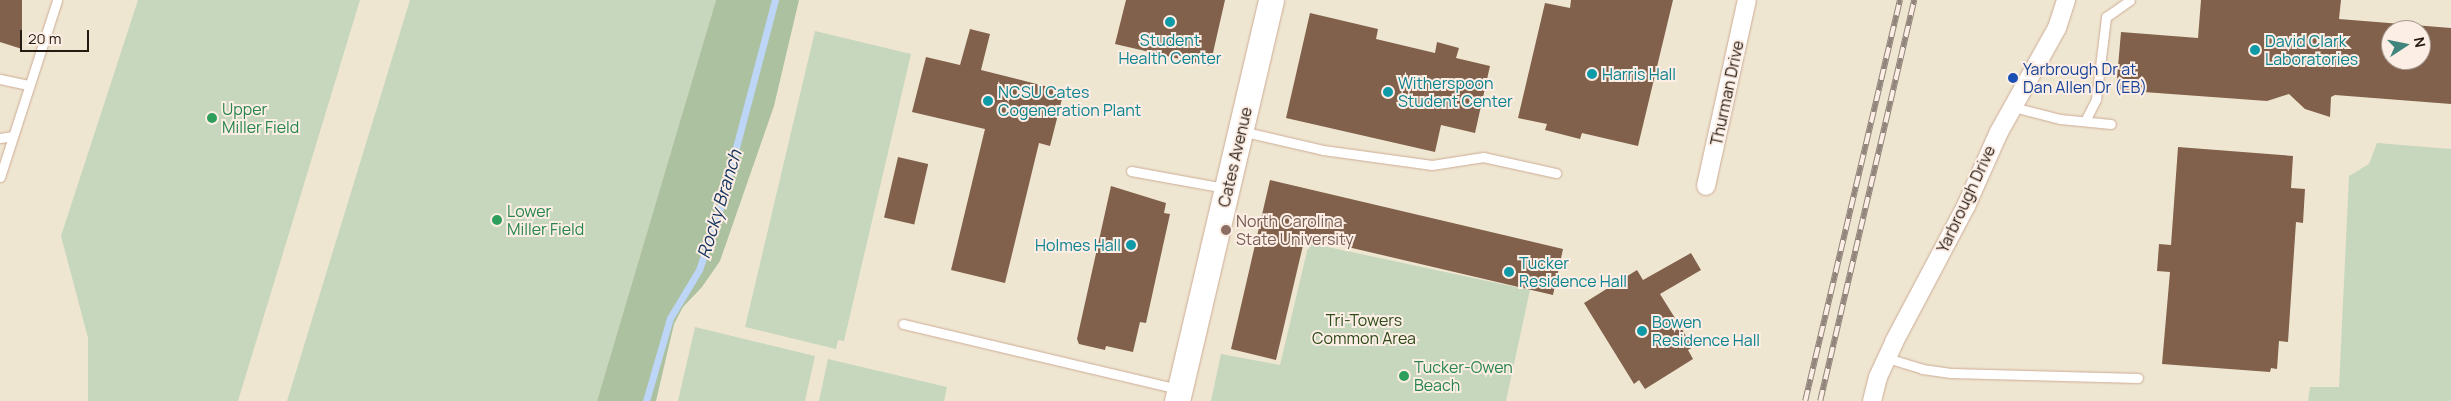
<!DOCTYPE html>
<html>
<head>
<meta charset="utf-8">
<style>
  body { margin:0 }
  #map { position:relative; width:2451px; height:401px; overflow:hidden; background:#fceee5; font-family:Manrope,sans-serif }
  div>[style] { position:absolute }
  .education>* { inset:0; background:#efe6d1 }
  .green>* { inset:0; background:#c6d7bd }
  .forest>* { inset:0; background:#abc19f }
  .stream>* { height:7px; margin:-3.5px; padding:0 3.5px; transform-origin:3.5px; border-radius:3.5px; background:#bdd5f6 }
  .building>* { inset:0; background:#81614b; transform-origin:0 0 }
  .roads { filter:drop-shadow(0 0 1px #cdac96) drop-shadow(0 0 1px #cdac96) }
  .lane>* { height:9px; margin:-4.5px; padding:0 4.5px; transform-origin:4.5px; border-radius:4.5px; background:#fff }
  .street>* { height:18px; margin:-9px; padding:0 9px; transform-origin:9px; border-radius:9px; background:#fff }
  .secondary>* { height:25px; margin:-12.5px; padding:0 12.5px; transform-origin:12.5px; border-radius:12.5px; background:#fff }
  .rail>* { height:5.5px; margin-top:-2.75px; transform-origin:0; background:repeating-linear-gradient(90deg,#fceee5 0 11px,#92857c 0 22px); box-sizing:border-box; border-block:1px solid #92857c }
  .dots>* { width:14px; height:14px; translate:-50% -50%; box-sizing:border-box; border:2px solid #fceee5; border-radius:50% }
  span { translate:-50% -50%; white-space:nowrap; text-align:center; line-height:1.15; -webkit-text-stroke:4px #fceee5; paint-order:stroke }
  .culture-label { font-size:16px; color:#0d838f }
  .left { translate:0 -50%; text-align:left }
  .right { translate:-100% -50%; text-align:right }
  .transit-label { font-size:16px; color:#164399 }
  .street-label { font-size:16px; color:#261a11 }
  .leisure-label { font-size:16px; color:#27864d }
  .education-label { font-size:16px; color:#785e54 }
  .park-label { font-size:16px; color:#2d4a19 }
  .water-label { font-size:18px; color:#163660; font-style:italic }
  .north { position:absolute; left:2381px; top:20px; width:50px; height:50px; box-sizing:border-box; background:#fceee5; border:1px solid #a69990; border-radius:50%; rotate:79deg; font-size:14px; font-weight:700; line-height:20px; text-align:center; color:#261a11 }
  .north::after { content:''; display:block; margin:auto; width:18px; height:22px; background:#3f857e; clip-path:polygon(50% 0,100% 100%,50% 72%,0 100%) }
  .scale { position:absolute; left:20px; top:30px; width:69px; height:22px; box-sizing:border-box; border:2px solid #261a11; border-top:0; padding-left:6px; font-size:15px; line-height:18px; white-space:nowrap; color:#261a11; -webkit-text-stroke:4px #fceee5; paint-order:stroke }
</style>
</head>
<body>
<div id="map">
  <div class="education">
    <i style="clip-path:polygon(evenodd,0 0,2451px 0,2451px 401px,0 401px,0 0,2391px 30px,2421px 30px,2421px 60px,2391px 60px,2391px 30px)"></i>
  </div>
  <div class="green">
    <i style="clip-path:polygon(138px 0,360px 0,238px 401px,88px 401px,88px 338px,61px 236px)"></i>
    <i style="clip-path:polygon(410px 0,716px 0,597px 401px,287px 401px)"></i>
    <i style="clip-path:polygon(815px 31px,911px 54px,844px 341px,838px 340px,836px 349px,745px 327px)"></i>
    <i style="clip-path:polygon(2377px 143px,2451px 149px,2451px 401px,2308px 401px,2310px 387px,2339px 387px,2349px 176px,2369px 164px)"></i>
    <i style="clip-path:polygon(1309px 243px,1530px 290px,1506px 401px,1211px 401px,1221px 354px,1280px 365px)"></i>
    <i style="clip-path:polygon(695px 327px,815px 356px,805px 401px,678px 401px)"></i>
    <i style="clip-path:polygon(828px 359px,947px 387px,944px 401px,819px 401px)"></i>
  </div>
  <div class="forest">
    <i style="clip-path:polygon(716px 0,799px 0,774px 106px,720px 261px,702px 287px,683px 307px,674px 324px,656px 401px,597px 401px)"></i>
  </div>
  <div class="stream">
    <i style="left:646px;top:401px;width:86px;rotate:-73.9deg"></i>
    <i style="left:670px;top:318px;width:56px;rotate:-58.9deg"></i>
    <i style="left:699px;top:270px;width:65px;rotate:-71.3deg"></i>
    <i style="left:720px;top:208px;width:215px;rotate:-75.2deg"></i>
  </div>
  <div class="building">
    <i style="clip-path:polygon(0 0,22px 0,22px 49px,0 42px)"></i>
    <i style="clip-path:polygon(1126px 0,1225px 0,1210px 66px,1115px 44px)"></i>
    <i style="clip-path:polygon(1571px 0,1673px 0,1638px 146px,1582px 133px,1580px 139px,1545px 130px,1547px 124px,1518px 118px,1545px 3px,1570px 8px)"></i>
    <i style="clip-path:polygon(evenodd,2201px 0,2341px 0,2339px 19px,2451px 28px,2451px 104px,2335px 95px,2331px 97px,2330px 117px,2305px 109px,2289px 94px,2267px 101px,2116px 90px,2121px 32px,2198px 38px,2201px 0,2391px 30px,2421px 30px,2421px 60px,2391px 60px,2391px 30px)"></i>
    <i style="clip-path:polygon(1310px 13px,1378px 29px,1376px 39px,1435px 53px,1437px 42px,1459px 48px,1456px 58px,1490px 66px,1475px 133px,1441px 125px,1435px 152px,1286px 118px)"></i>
    <i style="clip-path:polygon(970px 29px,990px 34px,981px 70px,1064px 91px,1050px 146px,1039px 143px,1005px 283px,951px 270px,985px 129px,912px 112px,926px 57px,960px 65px)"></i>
    <i style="clip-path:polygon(2178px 147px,2293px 156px,2291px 188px,2305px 189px,2303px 223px,2296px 222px,2288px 342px,2279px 341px,2277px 369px,2271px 368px,2270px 372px,2162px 364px,2170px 272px,2157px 271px,2159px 244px,2171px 245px)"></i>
    <i style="left:898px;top:157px;width:31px;height:62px;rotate:13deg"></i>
    <i style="clip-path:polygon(1270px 180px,1563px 249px,1553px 295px,1305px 237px,1276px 360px,1231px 349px)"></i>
    <i style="clip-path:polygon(1111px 186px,1166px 203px,1164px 213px,1170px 214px,1146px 323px,1140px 322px,1133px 352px,1106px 346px,1105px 350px,1079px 344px,1077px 339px)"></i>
    <i style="clip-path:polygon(1691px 253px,1701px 270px,1660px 294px,1693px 347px,1688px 350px,1693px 359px,1645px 389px,1639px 380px,1634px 384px,1584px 303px,1637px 270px,1643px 280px)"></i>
  </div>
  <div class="roads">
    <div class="lane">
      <i style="left:0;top:79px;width:30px;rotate:12deg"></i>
      <i style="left:2013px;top:107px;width:49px;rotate:14.3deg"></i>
      <i style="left:2060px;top:119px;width:51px;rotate:5.6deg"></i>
      <i style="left:2085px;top:121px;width:25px;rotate:-63deg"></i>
      <i style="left:2096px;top:99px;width:83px;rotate:-83deg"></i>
      <i style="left:2106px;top:17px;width:29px;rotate:-35deg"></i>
      <i style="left:1241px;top:131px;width:84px;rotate:13deg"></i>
      <i style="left:1323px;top:150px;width:110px;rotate:7.8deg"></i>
      <i style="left:1432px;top:165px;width:52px;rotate:-8.9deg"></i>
      <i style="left:1483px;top:157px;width:75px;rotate:12.4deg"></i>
      <i style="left:0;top:138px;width:13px;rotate:-9deg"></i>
      <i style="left:1131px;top:171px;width:96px;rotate:10.3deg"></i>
      <i style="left:0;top:177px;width:186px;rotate:-72.1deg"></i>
      <i style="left:903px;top:324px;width:283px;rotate:13.3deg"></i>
      <i style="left:1887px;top:358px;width:37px;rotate:17deg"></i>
      <i style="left:1922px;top:369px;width:29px;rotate:8deg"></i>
      <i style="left:1951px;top:373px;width:187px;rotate:1.5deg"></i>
    </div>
    <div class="street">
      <i style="left:1706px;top:186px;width:190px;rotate:-77.6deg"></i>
      <i style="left:1872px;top:401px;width:25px;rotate:-76deg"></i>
      <i style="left:1878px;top:377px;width:38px;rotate:-65deg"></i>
      <i style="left:1894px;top:342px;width:154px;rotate:-62.1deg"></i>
      <i style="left:1966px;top:206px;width:81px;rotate:-66deg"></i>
      <i style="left:1999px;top:132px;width:119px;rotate:-60.9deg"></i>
      <i style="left:2057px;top:28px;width:29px;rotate:-72deg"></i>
    </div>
    <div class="secondary">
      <i style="left:1177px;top:401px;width:412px;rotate:-76.8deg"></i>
    </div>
  </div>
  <div class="rail">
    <i style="left:1805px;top:401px;width:412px;rotate:-76.7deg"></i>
    <i style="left:1820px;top:401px;width:412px;rotate:-76.8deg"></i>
  </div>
  <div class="dots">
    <i style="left:1170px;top:22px;background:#0f9aa8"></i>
    <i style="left:2255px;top:50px;background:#0f9aa8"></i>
    <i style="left:1592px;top:74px;background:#0f9aa8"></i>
    <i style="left:2013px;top:78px;background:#1a4fb4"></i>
    <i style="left:1388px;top:92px;background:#0f9aa8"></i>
    <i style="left:988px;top:101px;background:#0f9aa8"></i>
    <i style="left:212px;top:118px;background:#2e9e5b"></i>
    <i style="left:497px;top:220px;background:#2e9e5b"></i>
    <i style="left:1226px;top:230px;background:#8d6e63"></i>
    <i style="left:1131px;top:245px;background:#0f9aa8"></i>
    <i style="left:1509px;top:272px;background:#0f9aa8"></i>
    <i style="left:1642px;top:331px;background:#0f9aa8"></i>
    <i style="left:1404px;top:376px;background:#2e9e5b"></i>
  </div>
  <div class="culture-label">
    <span style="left:1170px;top:49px">Student<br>Health Center</span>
    <span class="left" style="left:2265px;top:50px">David Clark<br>Laboratories</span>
    <span class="left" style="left:1602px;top:74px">Harris Hall</span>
    <span class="left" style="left:1398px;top:92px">Witherspoon<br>Student Center</span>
    <span class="left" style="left:998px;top:101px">NCSU Cates<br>Cogeneration Plant</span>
    <span class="right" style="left:1121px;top:245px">Holmes Hall</span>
    <span class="left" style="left:1519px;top:272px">Tucker<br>Residence Hall</span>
    <span class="left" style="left:1652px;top:331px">Bowen<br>Residence Hall</span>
  </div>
  <div class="transit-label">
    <span class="left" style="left:2023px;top:78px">Yarbrough Dr at<br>Dan Allen Dr (EB)</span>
  </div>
  <div class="street-label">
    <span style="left:1727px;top:93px;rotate:-78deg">Thurman Drive</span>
    <span style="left:1235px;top:157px;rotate:-77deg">Cates Avenue</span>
    <span style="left:1966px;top:199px;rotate:-65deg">Yarbrough Drive</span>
  </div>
  <div class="leisure-label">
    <span class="left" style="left:222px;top:118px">Upper<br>Miller Field</span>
    <span class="left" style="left:507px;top:220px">Lower<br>Miller Field</span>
    <span class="left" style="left:1414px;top:376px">Tucker-Owen<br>Beach</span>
  </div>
  <div class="education-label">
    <span class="left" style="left:1236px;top:230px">North Carolina<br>State University</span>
  </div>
  <div class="park-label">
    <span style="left:1364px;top:329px">Tri-Towers<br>Common Area</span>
  </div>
  <div class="water-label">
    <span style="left:719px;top:204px;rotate:-73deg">Rocky Branch</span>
  </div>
  <div class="north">N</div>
  <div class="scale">20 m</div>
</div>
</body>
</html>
